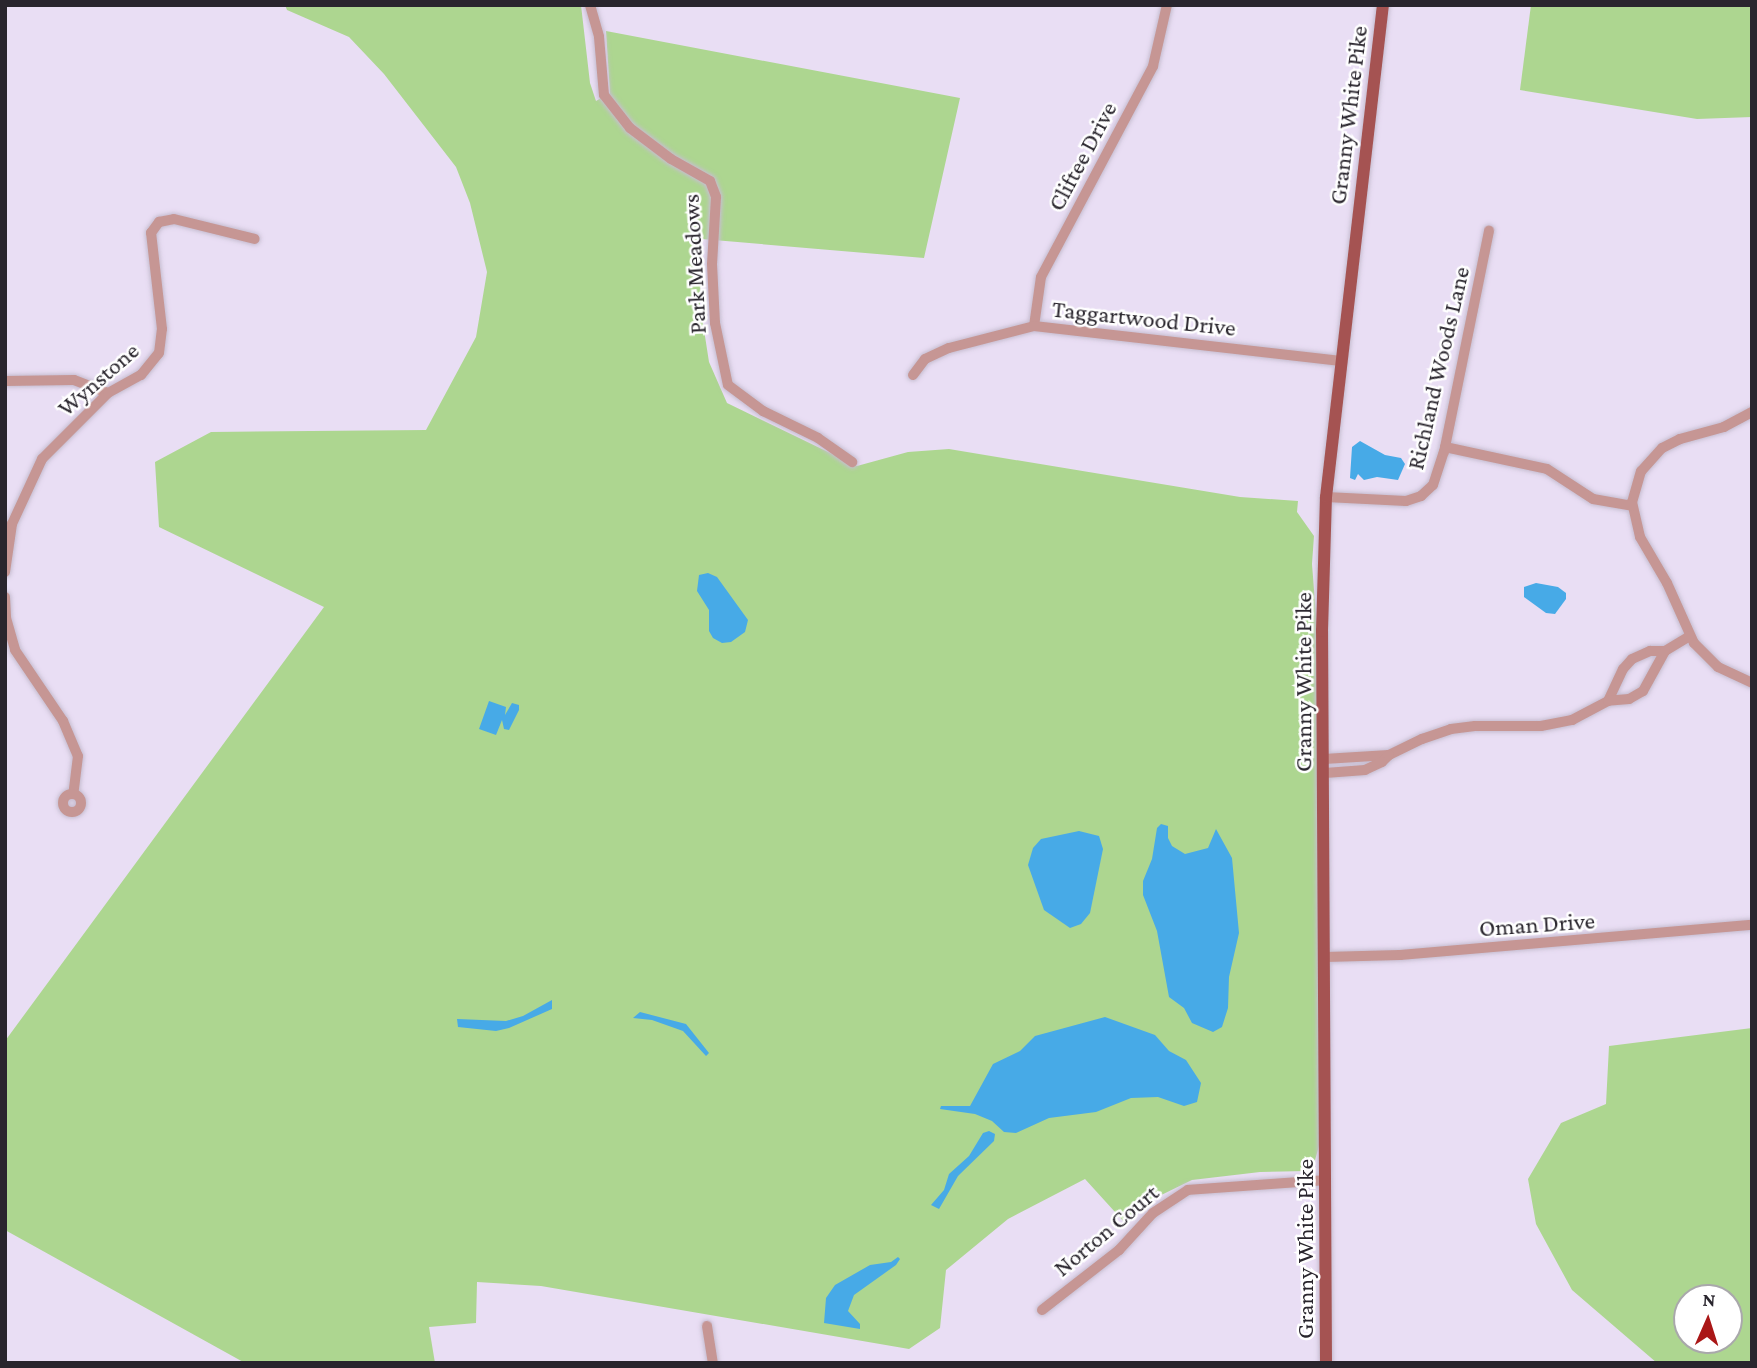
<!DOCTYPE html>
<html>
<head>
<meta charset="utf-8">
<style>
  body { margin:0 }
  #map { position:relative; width:1757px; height:1368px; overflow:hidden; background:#e9def4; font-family:"Crimson Pro",serif }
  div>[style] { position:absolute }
  .green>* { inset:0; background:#add690 }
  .water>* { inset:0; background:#47aae7 }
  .roads { filter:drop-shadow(0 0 2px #c6bdd0) drop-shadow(0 0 2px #c6bdd0) }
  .minor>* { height:10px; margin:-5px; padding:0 5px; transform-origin:5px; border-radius:5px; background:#c69694 }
  .minor>.ring { margin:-5px; padding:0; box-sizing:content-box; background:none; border:10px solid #c69694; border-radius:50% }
  .major>* { height:12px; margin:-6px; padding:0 6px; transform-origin:6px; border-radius:6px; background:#a55352 }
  span { translate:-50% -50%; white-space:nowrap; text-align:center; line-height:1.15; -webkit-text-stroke:5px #fff; paint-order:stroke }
  .street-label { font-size:24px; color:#29252d }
  .frame { position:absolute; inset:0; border:7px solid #29252d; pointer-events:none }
  .north { position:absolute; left:1673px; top:1284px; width:70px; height:70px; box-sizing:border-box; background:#fff; border:2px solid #a9a8ab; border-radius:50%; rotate:3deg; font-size:19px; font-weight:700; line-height:28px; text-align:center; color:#29252d }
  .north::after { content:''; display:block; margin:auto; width:24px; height:32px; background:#aa1717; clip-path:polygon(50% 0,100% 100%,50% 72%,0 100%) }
</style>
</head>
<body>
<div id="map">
  <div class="green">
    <i style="clip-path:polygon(285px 5px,581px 5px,590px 83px,596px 101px,610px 93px,606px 31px,960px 98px,924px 258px,702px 239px,700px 304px,709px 362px,727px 403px,857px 466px,908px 452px,949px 449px,1240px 497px,1298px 501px,1297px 512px,1314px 536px,1312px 564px,1316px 615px,1320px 1142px,1314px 1164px,1307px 1171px,1260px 1172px,1192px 1180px,1149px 1201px,1125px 1223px,1085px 1179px,1008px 1219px,946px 1270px,940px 1328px,909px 1349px,541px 1286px,477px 1282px,476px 1323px,429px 1327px,435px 1363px,245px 1363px,5px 1230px,5px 1041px,324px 607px,159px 527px,155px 462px,211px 432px,426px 430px,476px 337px,487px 272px,470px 203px,456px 167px,384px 74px,349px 37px,287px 10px)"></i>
    <i style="clip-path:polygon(1531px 5px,1752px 5px,1752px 117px,1697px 119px,1520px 90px)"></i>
    <i style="clip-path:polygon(evenodd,1752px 1028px,1752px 1363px,1657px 1363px,1572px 1290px,1536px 1224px,1528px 1179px,1561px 1123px,1606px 1104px,1609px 1046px,1752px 1028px,1687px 1298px,1729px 1298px,1729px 1340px,1687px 1340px,1687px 1298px)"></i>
  </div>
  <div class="water">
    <i style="clip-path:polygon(1360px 441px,1385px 455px,1401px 458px,1405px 464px,1398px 480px,1377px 477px,1364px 480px,1358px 474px,1355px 480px,1350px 478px,1352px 447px)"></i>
    <i style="clip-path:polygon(708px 573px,717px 577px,748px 620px,745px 632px,731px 642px,722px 643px,713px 638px,709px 631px,709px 610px,697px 591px,699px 575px)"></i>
    <i style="clip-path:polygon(1536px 583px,1558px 587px,1566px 593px,1566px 599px,1555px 614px,1546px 613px,1524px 597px,1524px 587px)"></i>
    <i style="clip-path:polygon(489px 701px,506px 707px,505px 715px,512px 703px,519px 705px,519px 710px,509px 730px,504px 729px,502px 720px,496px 735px,479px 729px)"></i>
    <i style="clip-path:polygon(1161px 824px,1168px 826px,1168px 838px,1172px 846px,1185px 854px,1208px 848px,1216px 829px,1232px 858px,1239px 933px,1229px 977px,1228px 1008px,1222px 1027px,1213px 1032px,1192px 1023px,1184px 1008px,1169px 997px,1157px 931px,1143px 895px,1143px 881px,1152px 859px,1157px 828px)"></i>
    <i style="clip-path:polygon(1079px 831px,1099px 836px,1103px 849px,1090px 913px,1081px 924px,1070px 928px,1044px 910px,1028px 865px,1033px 848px,1041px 839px)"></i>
    <i style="clip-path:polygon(552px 1000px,552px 1009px,509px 1028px,496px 1031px,458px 1027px,457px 1019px,506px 1021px,523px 1016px)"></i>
    <i style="clip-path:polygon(640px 1012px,686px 1024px,709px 1053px,706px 1056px,683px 1031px,652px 1020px,633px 1018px)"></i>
    <i style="clip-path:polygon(1105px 1017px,1155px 1035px,1169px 1051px,1186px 1060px,1201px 1083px,1197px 1102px,1184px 1106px,1158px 1097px,1131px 1098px,1096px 1112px,1049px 1118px,1016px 1133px,1004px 1132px,992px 1121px,975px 1114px,940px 1109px,941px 1106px,970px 1106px,993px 1064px,1020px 1051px,1035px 1036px)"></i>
    <i style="clip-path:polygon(989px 1131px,995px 1134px,994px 1141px,958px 1176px,939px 1209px,931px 1205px,944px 1190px,949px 1174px,969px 1156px,983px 1133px)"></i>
    <i style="clip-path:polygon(898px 1257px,900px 1259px,896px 1265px,854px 1295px,848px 1311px,860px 1324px,860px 1329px,824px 1323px,826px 1298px,835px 1285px,870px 1265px,891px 1262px)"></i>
  </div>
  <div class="roads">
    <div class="minor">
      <i style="left:590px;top:5px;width:33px;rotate:74deg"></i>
      <i style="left:599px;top:37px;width:58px;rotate:85.1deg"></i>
      <i style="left:604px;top:95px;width:42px;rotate:51.8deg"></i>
      <i style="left:630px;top:128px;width:51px;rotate:37.1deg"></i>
      <i style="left:671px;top:159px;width:45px;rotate:29.4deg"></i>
      <i style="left:710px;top:181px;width:17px;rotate:69deg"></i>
      <i style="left:716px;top:197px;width:67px;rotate:93.4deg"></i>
      <i style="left:712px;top:264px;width:59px;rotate:87.1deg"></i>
      <i style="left:715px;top:323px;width:63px;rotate:78.2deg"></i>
      <i style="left:728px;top:385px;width:44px;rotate:36.6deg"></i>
      <i style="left:763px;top:411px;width:61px;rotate:26.1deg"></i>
      <i style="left:818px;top:438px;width:42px;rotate:35.2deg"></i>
      <i style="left:1034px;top:326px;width:49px;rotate:-81.9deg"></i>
      <i style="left:1041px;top:277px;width:239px;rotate:-62deg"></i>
      <i style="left:1153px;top:66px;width:63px;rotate:-77.1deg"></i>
      <i style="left:913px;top:375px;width:20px;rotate:-53deg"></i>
      <i style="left:925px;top:359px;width:26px;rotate:-25deg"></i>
      <i style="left:949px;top:348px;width:88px;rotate:-14.5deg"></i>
      <i style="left:1034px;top:326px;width:309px;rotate:6.5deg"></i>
      <i style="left:5px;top:381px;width:69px;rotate:-0.8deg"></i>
      <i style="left:74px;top:380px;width:36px;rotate:21deg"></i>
      <i style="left:1752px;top:412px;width:32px;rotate:152deg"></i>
      <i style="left:1724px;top:427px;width:46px;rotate:164.7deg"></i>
      <i style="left:1680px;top:439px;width:20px;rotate:153deg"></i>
      <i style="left:1662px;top:448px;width:31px;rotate:132deg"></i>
      <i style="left:1641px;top:471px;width:32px;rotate:106deg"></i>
      <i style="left:1632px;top:502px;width:36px;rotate:77deg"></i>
      <i style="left:1640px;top:537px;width:53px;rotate:59.6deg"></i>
      <i style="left:1667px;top:583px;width:66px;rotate:65.8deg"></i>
      <i style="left:1694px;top:643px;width:34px;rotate:45deg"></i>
      <i style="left:1718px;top:667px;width:38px;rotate:25deg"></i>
      <i style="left:1445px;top:447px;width:104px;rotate:12.2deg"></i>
      <i style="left:1547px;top:469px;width:55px;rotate:33.1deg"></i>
      <i style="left:1593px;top:499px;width:40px;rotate:10deg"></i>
      <i style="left:1326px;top:497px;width:80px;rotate:2.9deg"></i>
      <i style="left:1406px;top:501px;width:16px;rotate:-18deg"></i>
      <i style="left:1421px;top:496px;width:16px;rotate:-43deg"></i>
      <i style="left:1433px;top:485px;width:35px;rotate:-72deg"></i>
      <i style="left:1444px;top:452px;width:226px;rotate:-78.5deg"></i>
      <i style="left:5px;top:572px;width:49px;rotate:-81.7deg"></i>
      <i style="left:12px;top:524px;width:72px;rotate:-65.2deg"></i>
      <i style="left:42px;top:459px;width:93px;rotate:-45deg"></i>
      <i style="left:108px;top:393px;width:38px;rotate:-29deg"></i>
      <i style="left:141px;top:375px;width:28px;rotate:-51deg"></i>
      <i style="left:159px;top:353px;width:24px;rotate:-83deg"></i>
      <i style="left:162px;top:329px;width:97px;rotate:-96.5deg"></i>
      <i style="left:151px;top:233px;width:14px;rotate:-54deg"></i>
      <i style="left:159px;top:222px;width:15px;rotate:-11deg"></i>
      <i style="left:174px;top:219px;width:83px;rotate:13.9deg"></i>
      <i style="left:5px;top:597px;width:21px;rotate:87deg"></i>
      <i style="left:6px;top:618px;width:33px;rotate:74deg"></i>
      <i style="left:15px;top:650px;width:86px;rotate:55.9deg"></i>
      <i style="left:63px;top:721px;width:38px;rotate:67deg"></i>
      <i style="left:78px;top:756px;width:38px;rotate:97deg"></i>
      <i style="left:1665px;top:651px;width:29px;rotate:-31deg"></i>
      <i style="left:1389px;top:755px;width:37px;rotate:-26deg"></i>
      <i style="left:1422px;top:739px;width:31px;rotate:-19deg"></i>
      <i style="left:1451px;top:729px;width:24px;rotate:-7deg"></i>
      <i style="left:1475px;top:726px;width:66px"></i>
      <i style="left:1541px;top:726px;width:32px;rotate:-11deg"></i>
      <i style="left:1572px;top:720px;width:41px;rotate:-27.8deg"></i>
      <i style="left:1608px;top:701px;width:35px;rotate:-65deg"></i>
      <i style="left:1623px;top:669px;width:13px;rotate:-48deg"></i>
      <i style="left:1632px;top:659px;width:20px;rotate:-24deg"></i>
      <i style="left:1650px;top:651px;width:15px"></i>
      <i style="left:1665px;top:651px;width:46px;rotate:118.8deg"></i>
      <i style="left:1643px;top:691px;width:16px;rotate:150deg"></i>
      <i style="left:1629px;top:699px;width:21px;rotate:175deg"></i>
      <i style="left:1324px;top:759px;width:65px;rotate:-3.5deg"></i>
      <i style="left:1389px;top:755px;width:10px;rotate:135deg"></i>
      <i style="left:1382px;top:762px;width:19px;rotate:155deg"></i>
      <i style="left:1365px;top:770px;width:40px;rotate:175.7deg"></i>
      <i class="ring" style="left:63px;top:794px;width:8px;height:8px"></i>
      <i style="left:1325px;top:957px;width:75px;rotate:-1.5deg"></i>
      <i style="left:1400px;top:955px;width:353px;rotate:-4.9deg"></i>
      <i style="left:1042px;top:1310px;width:98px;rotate:-37.9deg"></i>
      <i style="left:1119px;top:1250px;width:50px;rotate:-47.4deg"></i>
      <i style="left:1153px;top:1213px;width:42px;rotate:-33.3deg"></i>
      <i style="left:1188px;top:1190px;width:138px;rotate:-4.1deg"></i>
      <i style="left:707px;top:1326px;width:37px;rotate:81deg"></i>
    </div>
    <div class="major">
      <i style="left:1326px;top:1363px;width:732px;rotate:-90.31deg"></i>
      <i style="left:1322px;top:631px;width:134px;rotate:-88.3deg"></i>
      <i style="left:1326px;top:497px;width:495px;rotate:-83.4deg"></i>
    </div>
  </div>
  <div class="street-label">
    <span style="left:1348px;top:115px;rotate:-83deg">Granny White Pike</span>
    <span style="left:1082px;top:156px;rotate:-62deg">Cliftee Drive</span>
    <span style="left:694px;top:264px;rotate:-93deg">Park Meadows</span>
    <span style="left:1144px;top:318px;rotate:6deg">Taggartwood Drive</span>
    <span style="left:1438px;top:368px;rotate:-77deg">Richland Woods Lane</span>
    <span style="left:98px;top:379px;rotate:-41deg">Wynstone</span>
    <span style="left:1303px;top:682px;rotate:-90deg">Granny White Pike</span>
    <span style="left:1537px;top:924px;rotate:-4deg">Oman Drive</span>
    <span style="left:1106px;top:1230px;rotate:-40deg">Norton Court</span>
    <span style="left:1305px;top:1249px;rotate:-90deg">Granny White Pike</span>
  </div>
  <div class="frame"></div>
  <div class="north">N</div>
</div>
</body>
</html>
